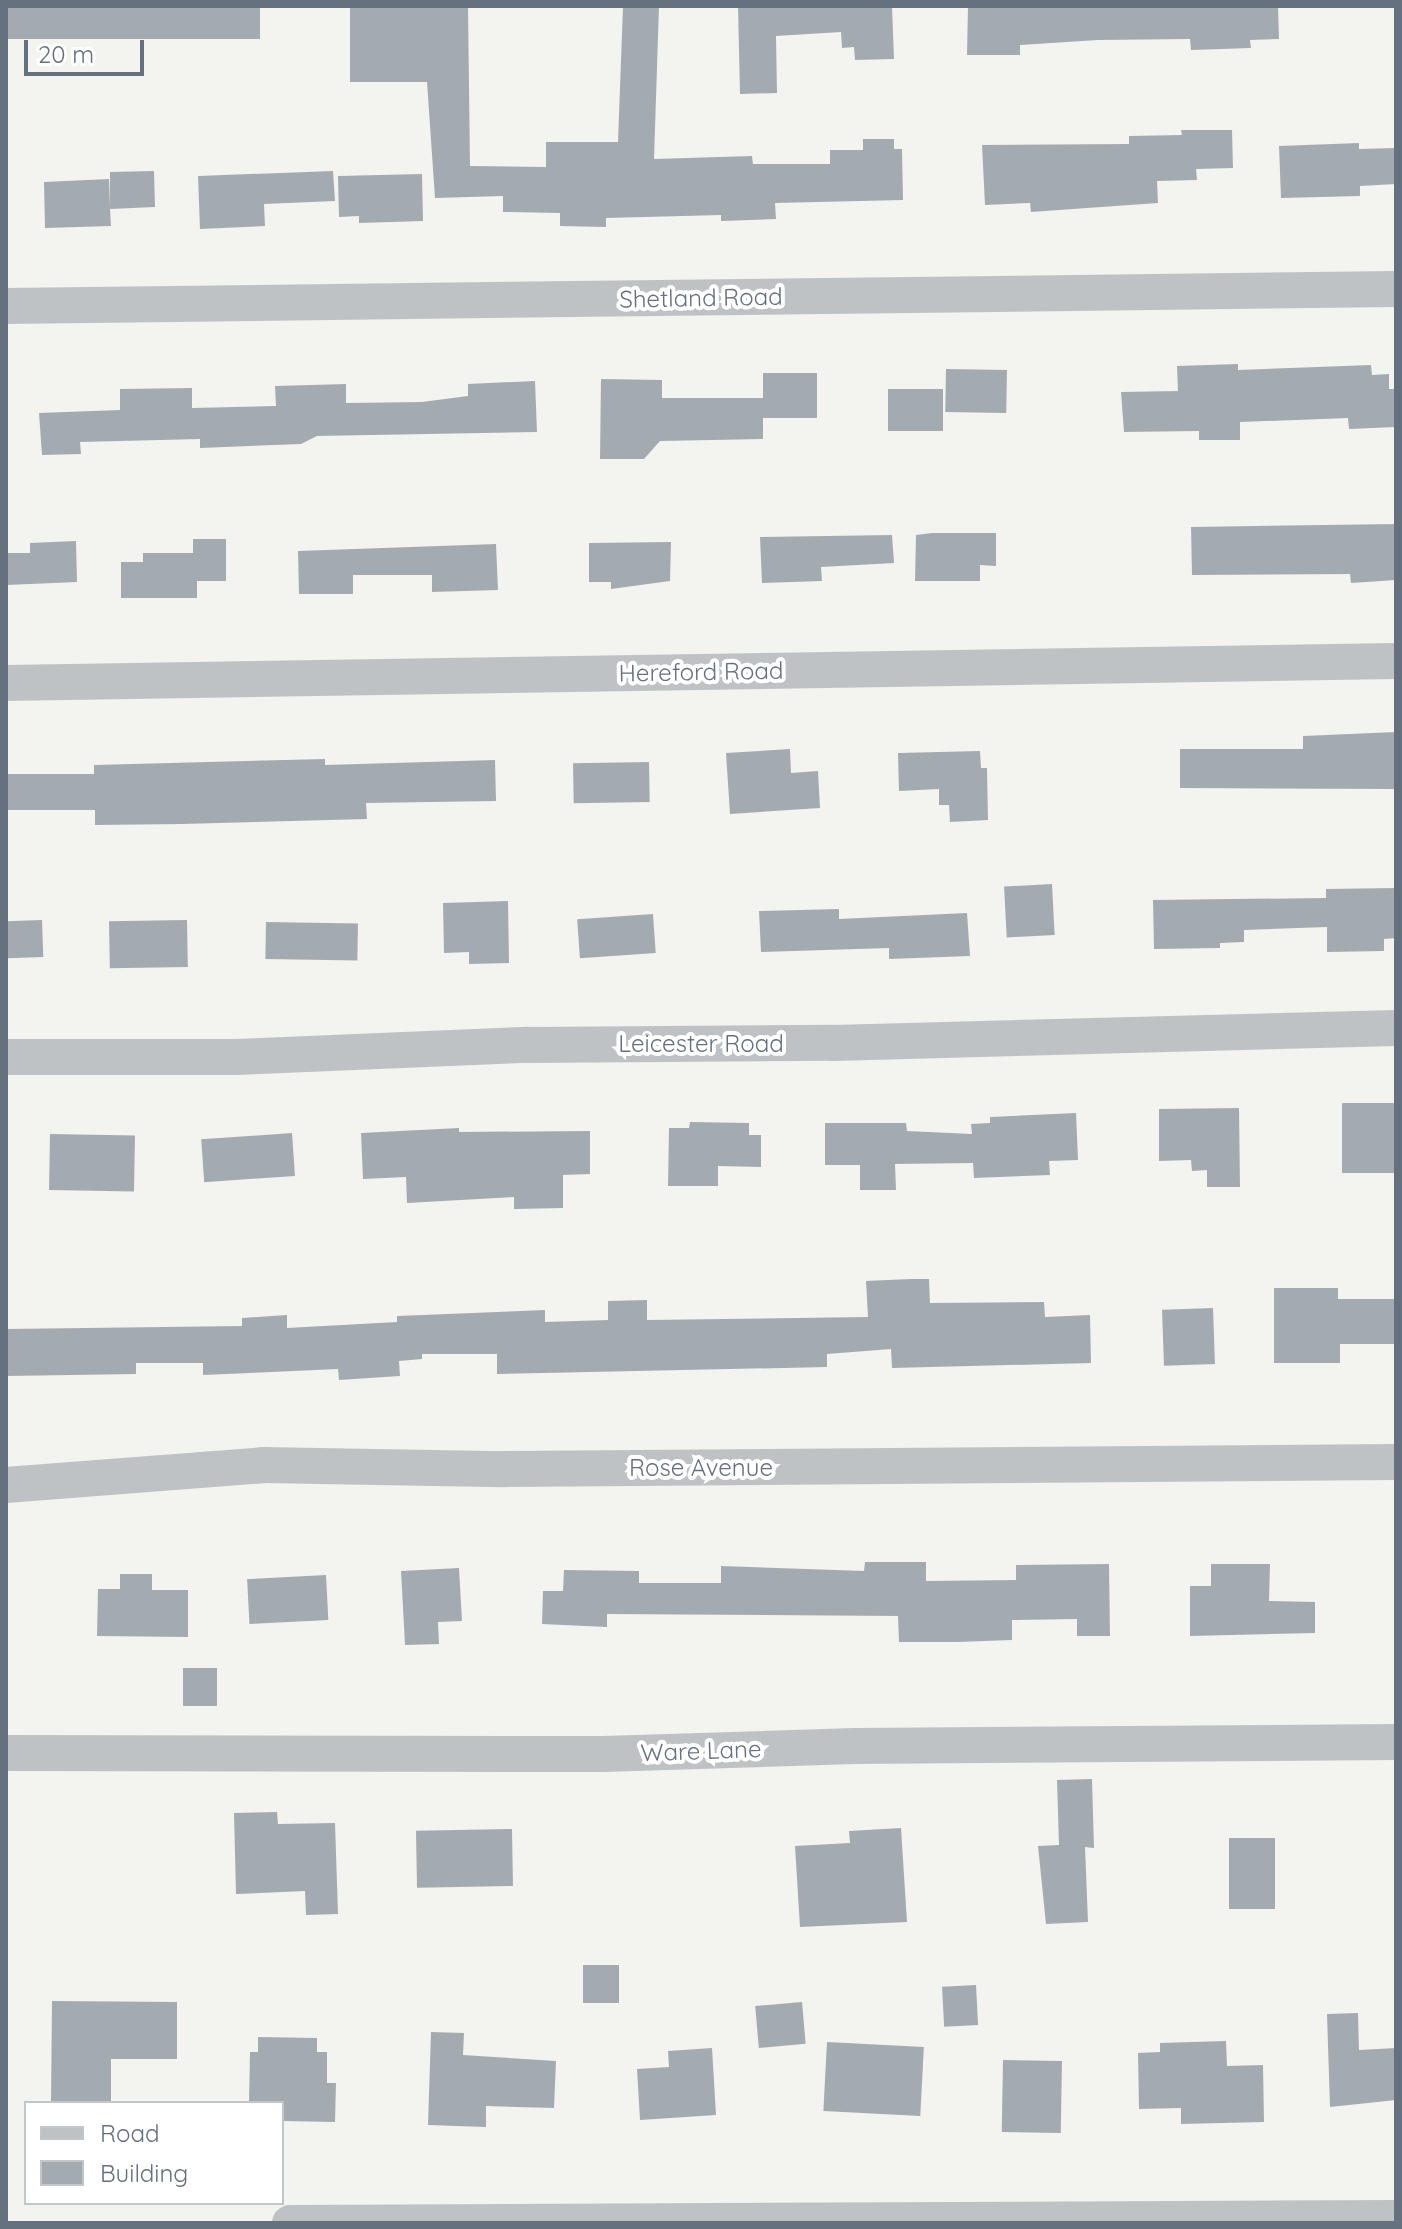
<!DOCTYPE html>
<html>
<head>
<meta charset="utf-8">
<style>
  body { margin:0 }
  #map { position:relative; width:1402px; height:2229px; overflow:hidden; background:#f3f3f0; font-family:Quicksand,sans-serif }
  div>[style] { position:absolute }
  .building>* { inset:0; background:#a4abb0; transform-origin:0 0 }
  .minor>* { height:36px; margin:-18px; padding:0 18px; transform-origin:18px; border-radius:18px; background:#bfc2c5 }
  span { translate:-50% -50%; white-space:nowrap; text-align:center; line-height:1.15; -webkit-text-stroke:8px #fff; paint-order:stroke }
  .street-label { font-size:24px; color:#65717e }
  .frame { position:absolute; inset:0; border:8px solid #65717e; pointer-events:none }
  .legend { position:absolute; left:24px; top:2101px; width:260px; height:104px; box-sizing:border-box; background:#fff; border:2px solid #c1c6cb; margin:0; padding:10px 14px; list-style:none; font-size:24px; color:#65717e }
  .legend li { display:flex; align-items:center; gap:16px; height:40px }
  .legend b { width:40px; border:2px solid #c1c6cb }
  .scale { position:absolute; left:24px; top:40px; width:120px; height:36px; box-sizing:border-box; border:4px solid #65717e; border-top:0; padding-left:10px; font-size:24px; line-height:28px; white-space:nowrap; color:#65717e; -webkit-text-stroke:6px #fff; paint-order:stroke }
</style>
</head>
<body>
<div id="map">
  <div class="building">
    <i style="left:6px;top:6px;width:254px;height:33px"></i>
    <i style="clip-path:polygon(350px 6px,468px 6px,470px 166px,546px 167px,546px 142px,618px 142px,623px 6px,659px 6px,654px 159px,752px 156px,753px 164px,830px 164px,830px 150px,863px 150px,863px 139px,894px 139px,894px 149px,902px 149px,903px 200px,775px 203px,776px 219px,721px 221px,721px 215px,606px 218px,606px 227px,560px 226px,560px 213px,503px 212px,503px 196px,435px 198px,427px 82px,350px 82px)"></i>
    <i style="clip-path:polygon(738px 6px,892px 6px,894px 59px,855px 60px,854px 47px,842px 48px,841px 32px,776px 36px,777px 93px,740px 94px)"></i>
    <i style="clip-path:polygon(968px 6px,1278px 6px,1279px 39px,1250px 40px,1251px 48px,1191px 50px,1190px 39px,1098px 40px,1020px 45px,1020px 55px,967px 55px)"></i>
    <i style="clip-path:polygon(1181px 130px,1232px 130px,1233px 168px,1196px 169px,1197px 180px,1157px 181px,1158px 203px,1031px 212px,1030px 203px,985px 205px,982px 145px,1129px 144px,1129px 136px,1182px 135px)"></i>
    <i style="clip-path:polygon(1359px 143px,1359px 149px,1394px 148px,1396px 184px,1360px 186px,1360px 196px,1281px 198px,1279px 146px)"></i>
    <i style="clip-path:polygon(154px 171px,155px 207px,110px 209px,111px 226px,45px 228px,44px 182px,109px 179px,110px 206px,110px 172px)"></i>
    <i style="clip-path:polygon(333px 171px,335px 201px,264px 204px,265px 226px,200px 229px,198px 176px)"></i>
    <i style="clip-path:polygon(422px 174px,423px 221px,359px 223px,359px 216px,339px 217px,338px 176px)"></i>
    <i style="clip-path:polygon(1238px 364px,1238px 370px,1371px 365px,1372px 375px,1389px 374px,1389px 389px,1396px 389px,1396px 427px,1349px 429px,1348px 418px,1240px 422px,1240px 440px,1199px 440px,1199px 431px,1124px 432px,1121px 392px,1178px 391px,1177px 366px)"></i>
    <i style="left:946px;top:369px;width:61px;height:43px;rotate:1deg"></i>
    <i style="left:763px;top:373px;width:54px;height:45px"></i>
    <i style="clip-path:polygon(601px 379px,662px 380px,662px 398px,763px 398px,763px 439px,660px 441px,644px 459px,600px 459px)"></i>
    <i style="clip-path:polygon(535px 381px,537px 432px,317px 436px,301px 444px,200px 448px,200px 439px,80px 442px,81px 454px,42px 455px,39px 413px,120px 410px,120px 389px,192px 388px,192px 408px,276px 406px,275px 386px,346px 384px,346px 403px,422px 402px,468px 396px,468px 384px)"></i>
    <i style="left:888px;top:389px;width:55px;height:42px"></i>
    <i style="clip-path:polygon(1396px 524px,1396px 580px,1351px 583px,1350px 574px,1192px 575px,1191px 527px)"></i>
    <i style="clip-path:polygon(932px 533px,996px 533px,996px 566px,980px 565px,980px 581px,915px 581px,916px 535px)"></i>
    <i style="clip-path:polygon(892px 535px,894px 563px,821px 567px,822px 581px,762px 583px,760px 537px)"></i>
    <i style="clip-path:polygon(193px 539px,226px 539px,226px 581px,197px 581px,197px 598px,121px 598px,121px 562px,143px 562px,143px 553px,193px 553px)"></i>
    <i style="clip-path:polygon(76px 541px,77px 582px,6px 585px,6px 553px,30px 553px,30px 543px)"></i>
    <i style="clip-path:polygon(671px 542px,670px 581px,611px 589px,611px 582px,589px 582px,589px 543px)"></i>
    <i style="clip-path:polygon(496px 544px,498px 590px,432px 592px,432px 575px,353px 575px,353px 594px,299px 594px,298px 551px)"></i>
    <i style="clip-path:polygon(1396px 732px,1396px 789px,1180px 788px,1180px 749px,1303px 749px,1303px 736px)"></i>
    <i style="clip-path:polygon(790px 749px,791px 773px,818px 771px,820px 808px,730px 814px,726px 753px)"></i>
    <i style="clip-path:polygon(980px 751px,981px 768px,987px 768px,988px 820px,950px 822px,949px 805px,939px 805px,939px 789px,899px 791px,898px 753px)"></i>
    <i style="clip-path:polygon(325px 759px,325px 765px,495px 760px,496px 801px,366px 803px,367px 819px,182px 824px,95px 825px,95px 810px,6px 810px,6px 774px,94px 774px,94px 765px)"></i>
    <i style="left:649px;top:762px;width:40px;height:76px;rotate:89deg"></i>
    <i style="left:1052px;top:884px;width:51px;height:48px;rotate:87deg"></i>
    <i style="clip-path:polygon(1396px 888px,1396px 938px,1384px 939px,1384px 951px,1327px 952px,1327px 927px,1244px 930px,1244px 942px,1220px 943px,1220px 948px,1154px 949px,1153px 900px,1326px 898px,1326px 889px)"></i>
    <i style="clip-path:polygon(508px 901px,509px 963px,469px 964px,469px 952px,444px 953px,443px 903px)"></i>
    <i style="clip-path:polygon(839px 909px,839px 919px,967px 913px,970px 956px,889px 959px,889px 948px,761px 952px,759px 911px)"></i>
    <i style="left:653px;top:914px;width:39px;height:76px;rotate:86deg"></i>
    <i style="left:42px;top:920px;width:37px;height:36px;rotate:88deg"></i>
    <i style="left:187px;top:920px;width:47px;height:78px;rotate:89deg"></i>
    <i style="left:266px;top:922px;width:92px;height:37px;rotate:1deg"></i>
    <i style="left:1396px;top:1103px;width:70px;height:54px;rotate:90deg"></i>
    <i style="clip-path:polygon(1239px 1108px,1240px 1187px,1207px 1187px,1207px 1170px,1192px 1171px,1191px 1160px,1159px 1161px,1159px 1109px)"></i>
    <i style="clip-path:polygon(1076px 1113px,1078px 1160px,1049px 1161px,1050px 1175px,974px 1178px,973px 1163px,895px 1164px,896px 1190px,860px 1190px,860px 1165px,825px 1165px,825px 1123px,906px 1123px,907px 1131px,972px 1134px,971px 1124px,990px 1123px,990px 1117px)"></i>
    <i style="clip-path:polygon(690px 1122px,749px 1123px,749px 1135px,761px 1135px,761px 1167px,718px 1166px,718px 1186px,668px 1186px,669px 1128px,689px 1128px)"></i>
    <i style="clip-path:polygon(459px 1128px,459px 1132px,590px 1131px,590px 1174px,563px 1175px,563px 1208px,514px 1209px,514px 1197px,407px 1203px,406px 1177px,363px 1179px,361px 1133px)"></i>
    <i style="left:292px;top:1133px;width:43px;height:91px;rotate:86deg"></i>
    <i style="left:50px;top:1134px;width:85px;height:56px;rotate:1deg"></i>
    <i style="clip-path:polygon(910px 1279px,929px 1279px,930px 1303px,1044px 1302px,1045px 1317px,1090px 1315px,1091px 1363px,892px 1368px,891px 1349px,827px 1354px,827px 1367px,497px 1374px,497px 1354px,422px 1354px,422px 1359px,399px 1361px,400px 1376px,339px 1380px,338px 1369px,203px 1375px,203px 1363px,136px 1363px,136px 1374px,6px 1376px,6px 1329px,242px 1326px,242px 1318px,287px 1315px,287px 1328px,397px 1322px,397px 1316px,545px 1310px,545px 1322px,608px 1320px,608px 1301px,647px 1300px,647px 1320px,868px 1317px,866px 1281px)"></i>
    <i style="clip-path:polygon(1274px 1288px,1338px 1288px,1338px 1299px,1396px 1299px,1396px 1344px,1340px 1344px,1340px 1363px,1274px 1363px)"></i>
    <i style="left:1213px;top:1308px;width:56px;height:51px;rotate:88deg"></i>
    <i style="clip-path:polygon(865px 1562px,926px 1562px,926px 1581px,1016px 1580px,1016px 1565px,1109px 1564px,1110px 1636px,1077px 1636px,1077px 1619px,1012px 1620px,1012px 1640px,957px 1642px,899px 1642px,898px 1616px,607px 1614px,607px 1627px,542px 1624px,543px 1591px,563px 1591px,564px 1570px,639px 1571px,639px 1583px,721px 1583px,721px 1566px,864px 1571px)"></i>
    <i style="clip-path:polygon(1211px 1564px,1270px 1564px,1269px 1601px,1315px 1602px,1315px 1633px,1190px 1636px,1190px 1586px,1211px 1586px)"></i>
    <i style="clip-path:polygon(459px 1568px,462px 1621px,438px 1622px,439px 1644px,405px 1645px,401px 1571px)"></i>
    <i style="clip-path:polygon(120px 1574px,152px 1574px,152px 1590px,188px 1590px,188px 1637px,97px 1636px,98px 1589px,120px 1589px)"></i>
    <i style="left:326px;top:1575px;width:45px;height:79px;rotate:87deg"></i>
    <i style="left:183px;top:1668px;width:34px;height:38px"></i>
    <i style="clip-path:polygon(1092px 1779px,1094px 1848px,1085px 1847px,1088px 1922px,1046px 1924px,1038px 1846px,1059px 1845px,1057px 1780px)"></i>
    <i style="clip-path:polygon(277px 1812px,278px 1824px,335px 1823px,338px 1914px,306px 1915px,305px 1891px,236px 1894px,234px 1813px)"></i>
    <i style="clip-path:polygon(901px 1828px,907px 1922px,800px 1927px,795px 1846px,850px 1843px,849px 1831px)"></i>
    <i style="left:512px;top:1829px;width:57px;height:96px;rotate:89deg"></i>
    <i style="left:1229px;top:1838px;width:46px;height:71px"></i>
    <i style="left:583px;top:1965px;width:36px;height:38px"></i>
    <i style="left:976px;top:1985px;width:40px;height:34px;rotate:87deg"></i>
    <i style="clip-path:polygon(52px 2001px,177px 2002px,177px 2059px,111px 2059px,111px 2103px,51px 2103px)"></i>
    <i style="left:802px;top:2002px;width:42px;height:47px;rotate:85deg"></i>
    <i style="clip-path:polygon(1358px 2013px,1359px 2050px,1396px 2048px,1396px 2100px,1330px 2107px,1327px 2014px)"></i>
    <i style="clip-path:polygon(431px 2032px,464px 2033px,463px 2055px,556px 2061px,554px 2108px,486px 2106px,486px 2127px,428px 2125px)"></i>
    <i style="clip-path:polygon(258px 2037px,317px 2038px,317px 2052px,327px 2052px,327px 2083px,336px 2083px,335px 2122px,282px 2121px,282px 2103px,249px 2103px,250px 2052px,258px 2052px)"></i>
    <i style="clip-path:polygon(1226px 2041px,1227px 2066px,1263px 2065px,1264px 2122px,1181px 2124px,1181px 2108px,1139px 2109px,1138px 2053px,1160px 2052px,1160px 2043px)"></i>
    <i style="left:827px;top:2042px;width:97px;height:69px;rotate:3deg"></i>
    <i style="clip-path:polygon(712px 2048px,716px 2115px,640px 2120px,637px 2069px,669px 2067px,668px 2051px)"></i>
    <i style="left:1003px;top:2060px;width:59px;height:72px;rotate:1deg"></i>
  </div>
  <div class="minor">
    <i style="left:6px;top:306px;width:1390px;rotate:-0.7deg"></i>
    <i style="left:6px;top:683px;width:1390px;rotate:-0.91deg"></i>
    <i style="left:6px;top:1057px;width:230px"></i>
    <i style="left:236px;top:1057px;width:292px;rotate:-2.4deg"></i>
    <i style="left:528px;top:1045px;width:305px;rotate:-0.4deg"></i>
    <i style="left:833px;top:1043px;width:563px;rotate:-1.53deg"></i>
    <i style="left:6px;top:1485px;width:258px;rotate:-4.4deg"></i>
    <i style="left:263px;top:1465px;width:241px;rotate:1deg"></i>
    <i style="left:504px;top:1469px;width:892px;rotate:-0.45deg"></i>
    <i style="left:6px;top:1753px;width:597px;rotate:0.1deg"></i>
    <i style="left:603px;top:1754px;width:252px;rotate:-1.8deg"></i>
    <i style="left:855px;top:1746px;width:541px;rotate:-0.42deg"></i>
    <i style="left:290px;top:2223px;width:1106px;rotate:-0.26deg"></i>
  </div>
  <div class="street-label">
    <span style="left:701px;top:298px;rotate:-1deg">Shetland Road</span>
    <span style="left:701px;top:672px;rotate:-1deg">Hereford Road</span>
    <span style="left:701px;top:1044px">Leicester Road</span>
    <span style="left:701px;top:1468px">Rose Avenue</span>
    <span style="left:701px;top:1751px;rotate:-2deg">Ware Lane</span>
  </div>
  <div class="frame"></div>
  <ul class="legend">
  <li><b style="height:10px;background:#bfc2c5"></b>Road</li>
  <li><b style="height:22px;background:#a4abb0"></b>Building</li>
  </ul>
  <div class="scale">20 m</div>
</div>
</body>
</html>
